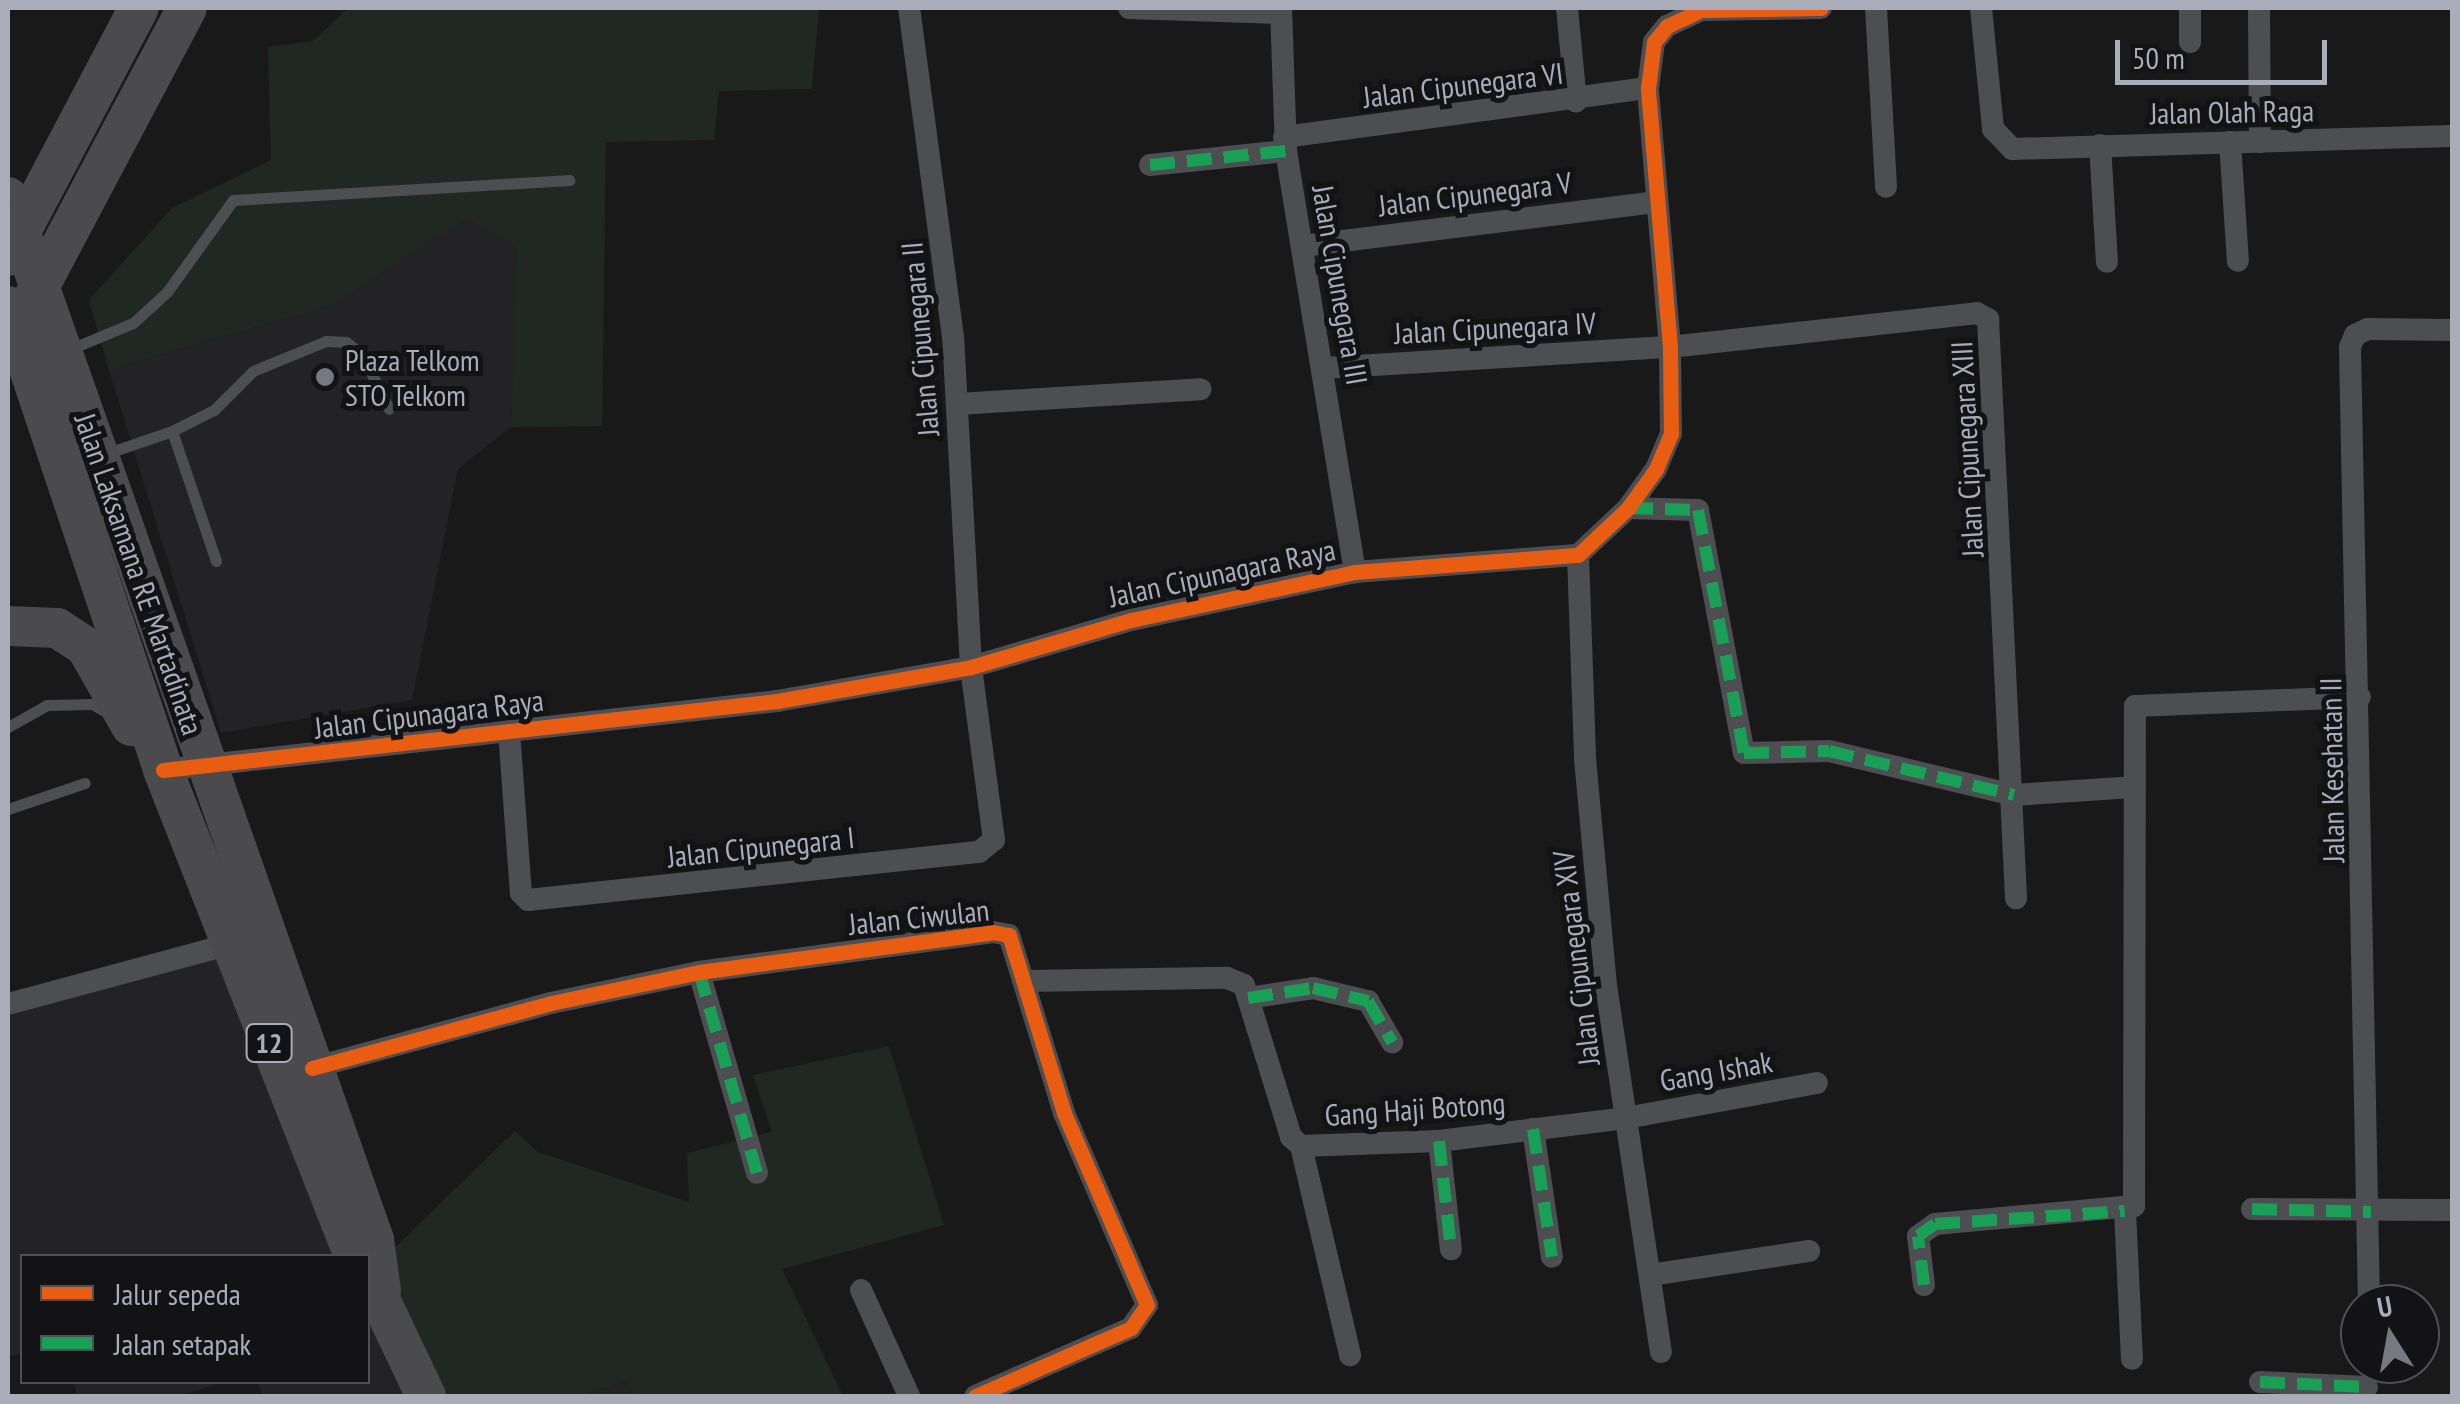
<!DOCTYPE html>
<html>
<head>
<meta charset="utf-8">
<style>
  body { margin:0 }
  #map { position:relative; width:2460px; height:1404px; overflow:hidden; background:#191919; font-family:"PT Sans Narrow",sans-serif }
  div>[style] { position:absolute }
  .built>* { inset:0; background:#232325 }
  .green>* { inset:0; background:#212823 }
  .lane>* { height:11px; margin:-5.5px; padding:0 5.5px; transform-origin:5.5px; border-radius:5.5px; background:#4d4e52 }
  .street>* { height:22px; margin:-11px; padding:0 11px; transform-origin:11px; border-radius:11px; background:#4d4e52 }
  .highway>* { height:40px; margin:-20px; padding:0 20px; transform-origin:20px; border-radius:20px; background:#4b4b4e }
  .highway-bridge>* { height:40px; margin:-20px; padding:0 20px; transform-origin:20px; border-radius:20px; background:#4b4b4e }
  .quiet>* { height:12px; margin-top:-6px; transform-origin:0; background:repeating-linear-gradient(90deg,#1a9f57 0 25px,transparent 0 37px) }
  .cycleway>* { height:15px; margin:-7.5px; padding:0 7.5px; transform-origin:7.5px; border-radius:7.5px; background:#e95d12 }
  .dots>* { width:28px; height:28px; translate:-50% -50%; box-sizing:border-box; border:5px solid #131315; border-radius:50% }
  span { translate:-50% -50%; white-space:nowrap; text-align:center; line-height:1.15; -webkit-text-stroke:10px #131315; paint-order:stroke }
  .shield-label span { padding:2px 8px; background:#131315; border:2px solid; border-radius:8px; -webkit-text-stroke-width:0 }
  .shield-label { font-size:28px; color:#aaacba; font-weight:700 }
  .street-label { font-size:30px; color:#aaacba }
  .poi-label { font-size:30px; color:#aaacba }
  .left { translate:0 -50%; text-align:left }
  .frame { position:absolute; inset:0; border:10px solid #aaacba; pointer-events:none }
  .legend { position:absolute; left:20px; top:1254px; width:350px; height:130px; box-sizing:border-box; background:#131315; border:2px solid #4f5057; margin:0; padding:12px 18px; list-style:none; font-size:30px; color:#aaacba }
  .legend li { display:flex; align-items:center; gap:20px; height:50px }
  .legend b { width:50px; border:2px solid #4f5057 }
  .north { position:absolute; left:2340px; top:1284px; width:100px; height:100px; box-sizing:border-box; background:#131315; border:2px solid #4f5057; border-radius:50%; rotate:349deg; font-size:28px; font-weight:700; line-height:40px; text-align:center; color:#aaacba }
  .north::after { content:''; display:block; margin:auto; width:35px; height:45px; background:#777982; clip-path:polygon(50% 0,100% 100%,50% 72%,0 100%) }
  .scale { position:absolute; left:2115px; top:40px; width:212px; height:45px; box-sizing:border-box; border:5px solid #aaacba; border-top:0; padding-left:12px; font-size:30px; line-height:35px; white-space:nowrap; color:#aaacba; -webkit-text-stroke:8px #131315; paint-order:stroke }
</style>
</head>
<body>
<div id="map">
  <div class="built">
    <i style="clip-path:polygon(467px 217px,518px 247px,511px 427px,458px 469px,412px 700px,221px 733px,109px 370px,335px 304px)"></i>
    <i style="clip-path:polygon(257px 942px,440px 1396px,263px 1396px,257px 1382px,368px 1382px,368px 1256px,22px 1256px,22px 1353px,8px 1357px,8px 1000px)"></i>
    <i style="clip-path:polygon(629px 1381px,634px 1396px,579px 1396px)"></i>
    <i style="clip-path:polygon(73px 1382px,223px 1382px,180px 1396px,78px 1396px)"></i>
  </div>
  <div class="green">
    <i style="clip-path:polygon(348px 8px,819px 8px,812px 89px,719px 91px,714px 140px,606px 142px,602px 426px,511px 427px,517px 248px,467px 218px,335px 304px,109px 370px,89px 300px,171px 209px,271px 160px,268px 47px,313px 41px)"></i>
    <i style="clip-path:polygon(889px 1046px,944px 1225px,782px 1269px,843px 1396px,634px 1396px,628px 1381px,579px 1396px,440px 1396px,385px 1257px,515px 1131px,538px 1152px,689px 1202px,687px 1153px,772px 1132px,753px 1075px)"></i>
  </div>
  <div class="lane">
    <i style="left:68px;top:350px;width:70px;rotate:-22.6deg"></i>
    <i style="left:133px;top:323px;width:46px;rotate:-42.4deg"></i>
    <i style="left:167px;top:292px;width:113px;rotate:-54.3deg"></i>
    <i style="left:233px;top:200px;width:337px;rotate:-3.4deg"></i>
    <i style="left:105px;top:454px;width:71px;rotate:-18.9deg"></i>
    <i style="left:216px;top:561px;width:137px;rotate:-108.7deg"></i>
    <i style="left:172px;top:431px;width:47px;rotate:-26.6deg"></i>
    <i style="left:214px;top:410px;width:55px;rotate:-45deg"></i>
    <i style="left:253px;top:371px;width:79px;rotate:-22.3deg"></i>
    <i style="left:326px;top:341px;width:20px;rotate:3deg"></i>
    <i style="left:346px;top:342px;width:20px;rotate:37deg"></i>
    <i style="left:362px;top:354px;width:61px;rotate:63.9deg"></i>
    <i style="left:8px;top:727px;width:45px;rotate:-29.4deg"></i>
    <i style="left:47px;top:705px;width:45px;rotate:-1.3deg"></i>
    <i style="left:92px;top:704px;width:21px;rotate:29deg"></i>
    <i style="left:8px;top:809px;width:81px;rotate:-18.7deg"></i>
  </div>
  <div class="street">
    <i style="left:1129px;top:8px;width:152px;rotate:1.9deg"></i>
    <i style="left:1281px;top:8px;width:143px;rotate:88deg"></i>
    <i style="left:1286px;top:151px;width:427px;rotate:80.7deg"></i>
    <i style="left:1567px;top:8px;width:94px;rotate:84.5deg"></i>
    <i style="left:1876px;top:8px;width:179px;rotate:86.8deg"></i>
    <i style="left:1981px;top:8px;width:122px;rotate:84.3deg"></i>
    <i style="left:1993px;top:129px;width:28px;rotate:46deg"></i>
    <i style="left:2012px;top:149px;width:440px;rotate:-1.7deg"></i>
    <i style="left:2259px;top:8px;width:134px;rotate:89.6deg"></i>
    <i style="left:2190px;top:42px;width:34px;rotate:-90deg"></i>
    <i style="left:1284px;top:137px;width:367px;rotate:-7.7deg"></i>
    <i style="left:2230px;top:142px;width:119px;rotate:86.2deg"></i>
    <i style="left:2100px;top:145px;width:117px;rotate:86.6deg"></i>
    <i style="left:1150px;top:165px;width:137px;rotate:-5.9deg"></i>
    <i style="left:1303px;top:246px;width:355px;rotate:-7.1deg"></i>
    <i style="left:1324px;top:368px;width:347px;rotate:-3.5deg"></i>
    <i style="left:1670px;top:347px;width:309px;rotate:-6.3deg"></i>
    <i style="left:1977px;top:313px;width:13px;rotate:29deg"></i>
    <i style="left:1988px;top:319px;width:580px;rotate:87.23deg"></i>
    <i style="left:958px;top:404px;width:243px;rotate:-3.5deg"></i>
    <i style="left:1628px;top:508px;width:70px;rotate:1.6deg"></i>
    <i style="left:1698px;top:510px;width:247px;rotate:79.3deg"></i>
    <i style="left:1744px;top:753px;width:85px;rotate:-1.3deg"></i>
    <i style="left:1829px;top:751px;width:190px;rotate:13.4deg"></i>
    <i style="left:2014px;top:795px;width:119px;rotate:-3.8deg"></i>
    <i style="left:1578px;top:555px;width:204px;rotate:88deg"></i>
    <i style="left:1585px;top:759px;width:227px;rotate:84.7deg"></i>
    <i style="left:1606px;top:985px;width:371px;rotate:81.5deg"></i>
    <i style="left:509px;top:731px;width:162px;rotate:85.8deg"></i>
    <i style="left:521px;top:893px;width:10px;rotate:45deg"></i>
    <i style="left:528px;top:900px;width:454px;rotate:-6.1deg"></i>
    <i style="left:979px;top:852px;width:19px;rotate:-39deg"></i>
    <i style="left:994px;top:840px;width:175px;rotate:-97.6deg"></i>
    <i style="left:971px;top:667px;width:330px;rotate:-93.1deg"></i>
    <i style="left:953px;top:337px;width:332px;rotate:-97.6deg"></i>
    <i style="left:163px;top:770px;width:618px;rotate:-6.41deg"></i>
    <i style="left:777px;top:701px;width:197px;rotate:-9.9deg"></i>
    <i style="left:971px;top:667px;width:167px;rotate:-16.4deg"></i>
    <i style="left:1131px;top:620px;width:229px;rotate:-12.1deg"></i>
    <i style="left:1355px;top:572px;width:224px;rotate:-4.4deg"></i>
    <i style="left:1578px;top:555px;width:69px;rotate:-43.2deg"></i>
    <i style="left:1628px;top:508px;width:48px;rotate:-54.3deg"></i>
    <i style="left:1656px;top:469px;width:38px;rotate:-67deg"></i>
    <i style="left:1671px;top:434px;width:87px;rotate:-90.7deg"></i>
    <i style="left:1670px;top:347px;width:260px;rotate:-94.9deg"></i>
    <i style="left:1648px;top:88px;width:46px;rotate:-82.6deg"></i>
    <i style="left:1654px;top:42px;width:21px;rotate:-51deg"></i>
    <i style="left:1667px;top:26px;width:38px;rotate:-25deg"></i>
    <i style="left:1702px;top:10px;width:119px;rotate:-1deg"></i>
    <i style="left:699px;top:972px;width:209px;rotate:73.9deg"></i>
    <i style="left:1025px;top:981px;width:202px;rotate:-0.9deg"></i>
    <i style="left:1227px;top:978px;width:18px;rotate:22deg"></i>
    <i style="left:1244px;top:985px;width:159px;rotate:72.8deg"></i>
    <i style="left:1291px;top:1137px;width:13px;rotate:42deg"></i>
    <i style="left:1301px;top:1146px;width:138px;rotate:-2.1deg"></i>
    <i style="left:1439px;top:1141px;width:188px;rotate:-7deg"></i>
    <i style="left:1626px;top:1118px;width:194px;rotate:-10.4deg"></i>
    <i style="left:1248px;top:998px;width:66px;rotate:-8.7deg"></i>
    <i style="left:1313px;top:988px;width:57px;rotate:13.3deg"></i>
    <i style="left:1368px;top:1001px;width:48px;rotate:59.7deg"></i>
    <i style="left:8px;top:1004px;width:230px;rotate:-15.1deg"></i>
    <i style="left:312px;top:1068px;width:248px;rotate:-15.2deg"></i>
    <i style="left:551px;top:1003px;width:151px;rotate:-11.8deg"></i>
    <i style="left:699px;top:972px;width:297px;rotate:-7.7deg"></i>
    <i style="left:993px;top:932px;width:16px;rotate:11deg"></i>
    <i style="left:1009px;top:935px;width:186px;rotate:72.8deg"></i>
    <i style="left:1064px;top:1113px;width:209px;rotate:66.6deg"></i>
    <i style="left:1147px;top:1305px;width:28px;rotate:125deg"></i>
    <i style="left:1131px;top:1328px;width:170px;rotate:156.4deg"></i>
    <i style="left:1533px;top:1129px;width:129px;rotate:81.6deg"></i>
    <i style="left:1439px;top:1141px;width:109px;rotate:83.7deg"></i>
    <i style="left:1301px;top:1146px;width:215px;rotate:76.8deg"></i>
    <i style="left:2252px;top:1209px;width:200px;rotate:0.3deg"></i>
    <i style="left:2125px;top:1211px;width:148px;rotate:87.3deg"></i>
    <i style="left:1650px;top:1275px;width:161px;rotate:-8.6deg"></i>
    <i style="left:1924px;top:1285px;width:49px;rotate:-97deg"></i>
    <i style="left:1918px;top:1236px;width:21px;rotate:-35deg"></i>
    <i style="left:1935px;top:1224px;width:200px;rotate:-5.2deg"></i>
    <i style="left:2134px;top:1206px;width:500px;rotate:-89.89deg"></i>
    <i style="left:2135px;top:706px;width:225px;rotate:-2.3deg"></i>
    <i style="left:861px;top:1290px;width:116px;rotate:65.6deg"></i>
    <i style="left:2369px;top:1304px;width:957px;rotate:-91.14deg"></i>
    <i style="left:2350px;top:347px;width:13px;rotate:-67deg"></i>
    <i style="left:2355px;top:335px;width:14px;rotate:-25deg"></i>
    <i style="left:2368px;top:329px;width:84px;rotate:0.7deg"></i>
    <i style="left:2260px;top:1382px;width:107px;rotate:2.7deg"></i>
  </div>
  <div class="highway">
    <i style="left:8px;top:197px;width:1105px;rotate:70.66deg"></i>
    <i style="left:374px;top:1240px;width:51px;rotate:82.2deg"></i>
    <i style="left:8px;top:306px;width:489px;rotate:71.5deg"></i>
    <i style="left:163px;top:770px;width:522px;rotate:68.54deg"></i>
    <i style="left:8px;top:626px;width:49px;rotate:2.3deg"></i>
    <i style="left:57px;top:628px;width:35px;rotate:33deg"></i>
    <i style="left:86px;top:647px;width:91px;rotate:60.3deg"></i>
    <i style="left:368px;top:1274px;width:135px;rotate:64.6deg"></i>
  </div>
  <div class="highway-bridge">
    <i style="left:8px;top:256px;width:280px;rotate:-62.2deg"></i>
    <i style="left:8px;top:346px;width:382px;rotate:-62.1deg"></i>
  </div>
  <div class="quiet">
    <i style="left:1150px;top:165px;width:137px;rotate:-5.9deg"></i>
    <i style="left:1628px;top:508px;width:70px;rotate:1.6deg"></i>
    <i style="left:1698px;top:510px;width:247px;rotate:79.3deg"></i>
    <i style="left:1744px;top:753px;width:85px;rotate:-1.3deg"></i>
    <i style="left:1829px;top:751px;width:190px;rotate:13.4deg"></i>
    <i style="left:699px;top:972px;width:209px;rotate:73.9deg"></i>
    <i style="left:1248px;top:998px;width:66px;rotate:-8.7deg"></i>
    <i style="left:1313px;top:988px;width:57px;rotate:13.3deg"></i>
    <i style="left:1368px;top:1001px;width:48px;rotate:59.7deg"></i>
    <i style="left:1533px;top:1129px;width:129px;rotate:81.6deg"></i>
    <i style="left:1439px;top:1141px;width:109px;rotate:83.7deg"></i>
    <i style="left:2252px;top:1209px;width:119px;rotate:1.4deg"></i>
    <i style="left:1924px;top:1285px;width:49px;rotate:-97deg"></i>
    <i style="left:1918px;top:1236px;width:21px;rotate:-35deg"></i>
    <i style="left:1935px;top:1224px;width:190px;rotate:-3.9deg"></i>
    <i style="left:2260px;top:1382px;width:107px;rotate:2.7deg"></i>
  </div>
  <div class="cycleway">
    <i style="left:163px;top:770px;width:618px;rotate:-6.41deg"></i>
    <i style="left:777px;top:701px;width:197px;rotate:-9.9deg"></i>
    <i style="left:971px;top:667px;width:167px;rotate:-16.4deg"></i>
    <i style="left:1131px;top:620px;width:229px;rotate:-12.1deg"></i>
    <i style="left:1355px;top:572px;width:224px;rotate:-4.4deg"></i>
    <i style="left:1578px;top:555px;width:69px;rotate:-43.2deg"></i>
    <i style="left:1628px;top:508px;width:48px;rotate:-54.3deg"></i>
    <i style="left:1656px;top:469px;width:38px;rotate:-67deg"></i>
    <i style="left:1671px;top:434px;width:87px;rotate:-90.7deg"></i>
    <i style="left:1670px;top:347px;width:260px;rotate:-94.9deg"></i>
    <i style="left:1648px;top:88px;width:46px;rotate:-82.6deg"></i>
    <i style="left:1654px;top:42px;width:21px;rotate:-51deg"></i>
    <i style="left:1667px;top:26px;width:38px;rotate:-25deg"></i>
    <i style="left:1702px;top:10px;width:119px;rotate:-1deg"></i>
    <i style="left:312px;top:1068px;width:248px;rotate:-15.2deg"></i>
    <i style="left:551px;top:1003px;width:151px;rotate:-11.8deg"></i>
    <i style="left:699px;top:972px;width:297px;rotate:-7.7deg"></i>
    <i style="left:993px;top:932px;width:16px;rotate:11deg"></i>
    <i style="left:1009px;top:935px;width:186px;rotate:72.8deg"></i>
    <i style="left:1064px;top:1113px;width:209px;rotate:66.6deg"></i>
    <i style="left:1147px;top:1305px;width:28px;rotate:125deg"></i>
    <i style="left:1131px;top:1328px;width:170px;rotate:156.4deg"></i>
  </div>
  <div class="dots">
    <i style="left:325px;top:377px;background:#777982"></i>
  </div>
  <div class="shield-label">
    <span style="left:269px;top:1043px">12</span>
  </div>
  <div class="street-label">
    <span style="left:1463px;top:85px;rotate:-7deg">Jalan Cipunegara VI</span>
    <span style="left:2232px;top:112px;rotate:-1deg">Jalan Olah Raga</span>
    <span style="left:1475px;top:194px;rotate:-7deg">Jalan Cipunegara V</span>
    <span style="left:1340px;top:285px;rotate:80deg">Jalan Cipunegara III</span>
    <span style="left:1495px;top:328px;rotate:-3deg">Jalan Cipunegara IV</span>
    <span style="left:920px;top:339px;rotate:-95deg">Jalan Cipunegara II</span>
    <span style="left:1967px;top:449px;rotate:-93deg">Jalan Cipunegara XIII</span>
    <span style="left:1222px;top:573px;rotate:-12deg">Jalan Cipunagara Raya</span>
    <span style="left:139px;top:574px;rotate:71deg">Jalan Laksamana RE Martadinata</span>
    <span style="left:429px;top:714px;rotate:-7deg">Jalan Cipunagara Raya</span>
    <span style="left:2332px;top:770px;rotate:-91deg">Jalan Kesehatan II</span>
    <span style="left:761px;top:847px;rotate:-6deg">Jalan Cipunegara I</span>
    <span style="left:919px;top:917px;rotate:-6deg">Jalan Ciwulan</span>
    <span style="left:1576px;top:958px;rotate:-97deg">Jalan Cipunegara XIV</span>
    <span style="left:1716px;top:1071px;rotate:-10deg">Gang Ishak</span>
    <span style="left:1415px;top:1109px;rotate:-4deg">Gang Haji Botong</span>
  </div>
  <div class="poi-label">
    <span class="left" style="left:345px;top:377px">Plaza Telkom<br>STO Telkom</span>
  </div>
  <div class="frame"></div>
  <ul class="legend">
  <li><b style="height:12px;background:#e95d12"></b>Jalur sepeda</li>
  <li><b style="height:12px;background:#1a9f57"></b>Jalan setapak</li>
  </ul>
  <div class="north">U</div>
  <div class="scale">50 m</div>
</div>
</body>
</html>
